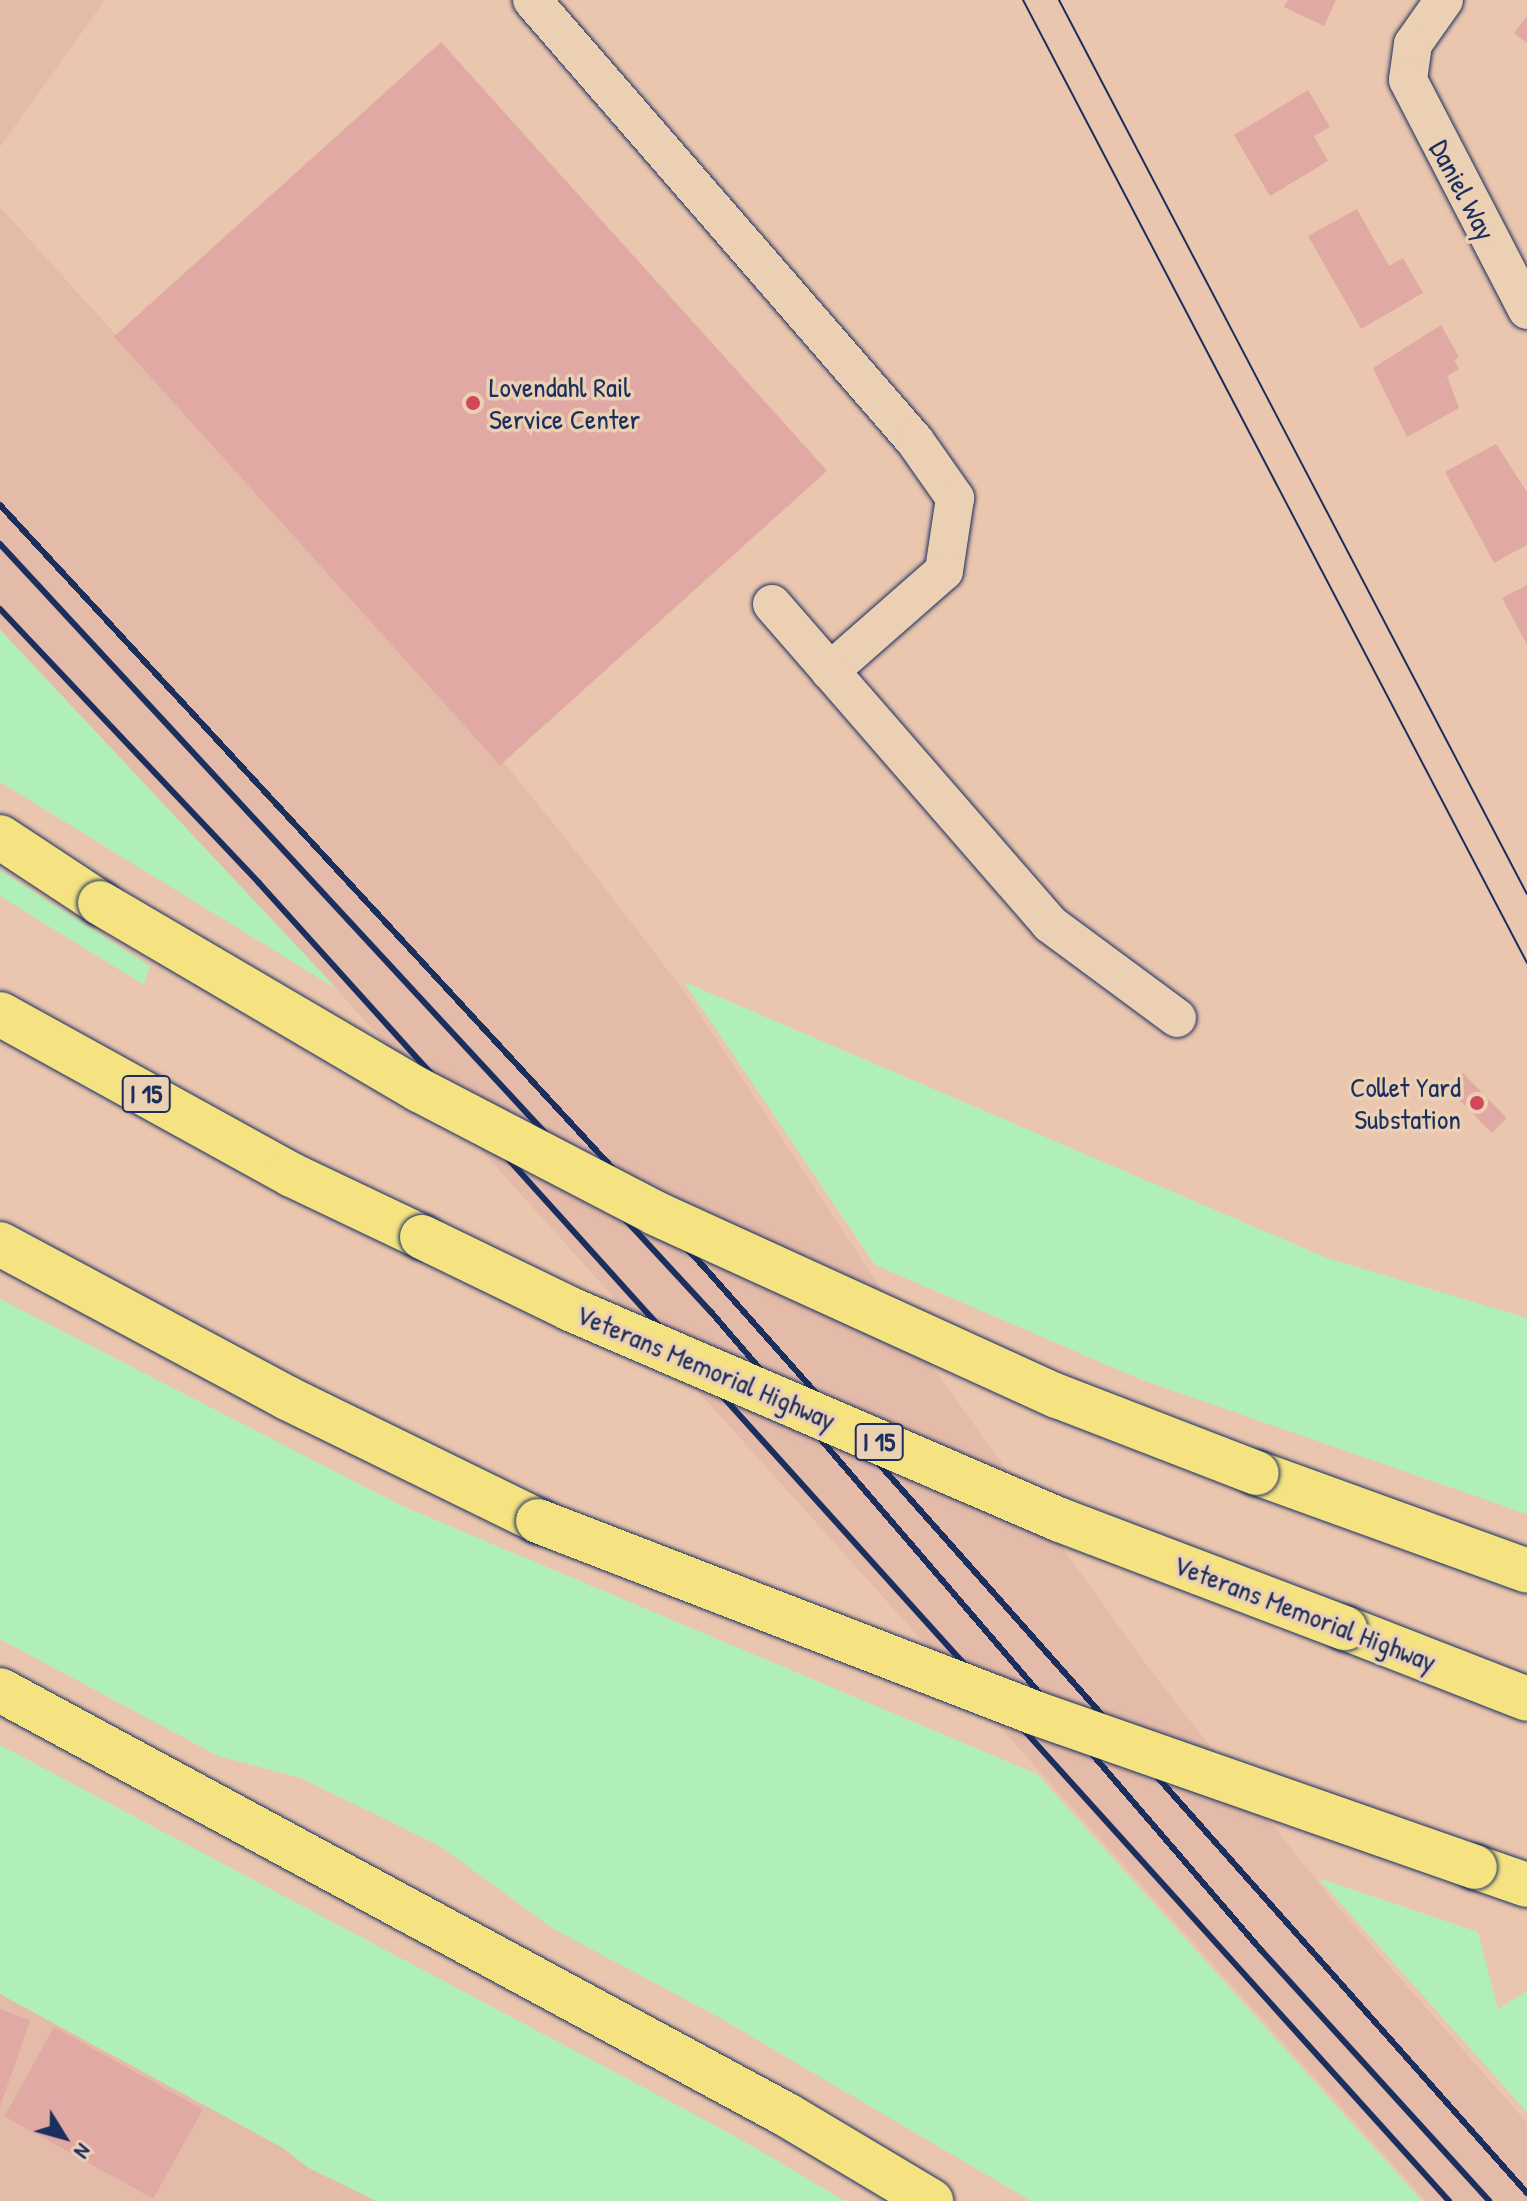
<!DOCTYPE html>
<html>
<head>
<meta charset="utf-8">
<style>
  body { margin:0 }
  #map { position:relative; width:1527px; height:2201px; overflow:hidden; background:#ebc6af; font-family:"Patrick Hand",sans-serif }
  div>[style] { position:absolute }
  .built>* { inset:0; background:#e4baa9 }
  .green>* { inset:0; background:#b0f0b8 }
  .building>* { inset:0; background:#e1a9a3; transform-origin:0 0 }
  .roads { filter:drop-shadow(0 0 2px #1b2f5e) drop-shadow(0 0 2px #1b2f5e) }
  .minor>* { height:38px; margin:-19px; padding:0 19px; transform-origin:19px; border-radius:19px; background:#ecd0b3 }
  .highway>* { height:44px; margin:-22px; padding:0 22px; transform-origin:22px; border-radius:22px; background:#f5e382 }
  .tram>* { height:2px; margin:-1px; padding:0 1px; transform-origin:1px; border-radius:1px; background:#1b2f5e }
  .rail>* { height:6px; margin:-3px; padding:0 3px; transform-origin:3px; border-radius:3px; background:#1b2f5e }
  .bridges { filter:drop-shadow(0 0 2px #1b2f5e) drop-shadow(0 0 2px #1b2f5e) }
  .highway-bridge>* { height:44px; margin:-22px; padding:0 22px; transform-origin:22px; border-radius:22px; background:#f5e382 }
  .dots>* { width:22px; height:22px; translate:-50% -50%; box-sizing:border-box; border:4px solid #ecd0b3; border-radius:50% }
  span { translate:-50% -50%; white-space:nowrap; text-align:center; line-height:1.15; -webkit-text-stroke:7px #ecd0b3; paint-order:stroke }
  .shield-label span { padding:2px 6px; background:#ecd0b3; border:2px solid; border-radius:6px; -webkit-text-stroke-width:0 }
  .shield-label { font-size:26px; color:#1b2f5e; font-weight:700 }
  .street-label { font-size:28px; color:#1b2f5e }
  .poi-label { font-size:28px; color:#1b2f5e }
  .left { translate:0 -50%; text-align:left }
  .right { translate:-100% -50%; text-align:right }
  .north { position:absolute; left:24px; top:2097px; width:80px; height:80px; -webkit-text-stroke:6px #ecd0b3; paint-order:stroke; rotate:127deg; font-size:22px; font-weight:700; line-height:32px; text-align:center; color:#1b2f5e }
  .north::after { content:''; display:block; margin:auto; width:28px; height:36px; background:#1b2f5e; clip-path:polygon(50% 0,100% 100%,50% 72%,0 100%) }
</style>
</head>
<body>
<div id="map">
  <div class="built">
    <i style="clip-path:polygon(0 0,105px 0,0 147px)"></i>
    <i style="clip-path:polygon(0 207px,506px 765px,599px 880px,689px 998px,932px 1366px,1151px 1671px,1336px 1905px,1527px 2123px,1527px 2201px,1426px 2201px,322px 973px,0 629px)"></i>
    <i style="clip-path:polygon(0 1994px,283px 2148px,307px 2167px,376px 2201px,0 2201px)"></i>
  </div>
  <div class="green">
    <i style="clip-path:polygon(0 630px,337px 989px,0 782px)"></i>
    <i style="clip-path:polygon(0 870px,150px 966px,144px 985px,0 896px)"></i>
    <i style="clip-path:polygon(684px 982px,1327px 1258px,1527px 1318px,1527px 1514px,1142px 1380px,875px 1265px)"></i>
    <i style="clip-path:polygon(0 1299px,400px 1505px,1037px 1774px,1422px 2201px,1031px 2201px,720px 2018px,552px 1928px,440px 1846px,301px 1778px,218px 1756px,0 1639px)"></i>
    <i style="clip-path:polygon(0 1745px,733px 2135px,845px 2201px,376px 2201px,307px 2167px,283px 2148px,0 1994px)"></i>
    <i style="clip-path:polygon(1318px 1878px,1478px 1932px,1498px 2009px,1527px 1991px,1527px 2112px)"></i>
  </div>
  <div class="building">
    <i style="clip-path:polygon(1288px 0,1336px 0,1324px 26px,1284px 7px)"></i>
    <i style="clip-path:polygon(1527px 16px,1527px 43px,1514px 33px)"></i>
    <i style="left:441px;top:42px;width:577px;height:440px;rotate:48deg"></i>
    <i style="clip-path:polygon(1308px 90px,1330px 127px,1314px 136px,1328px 161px,1270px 196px,1234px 135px)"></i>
    <i style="clip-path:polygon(1357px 209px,1389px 266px,1403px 258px,1423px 293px,1361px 329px,1308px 236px)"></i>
    <i style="clip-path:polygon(1441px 325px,1459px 357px,1454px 360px,1459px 369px,1447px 376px,1459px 408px,1407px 437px,1373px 368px)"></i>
    <i style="clip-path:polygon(1496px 444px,1527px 492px,1527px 545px,1494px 563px,1445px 472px)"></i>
    <i style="clip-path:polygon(1527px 585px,1527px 645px,1502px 598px)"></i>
    <i style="left:1463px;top:1073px;width:63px;height:21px;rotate:46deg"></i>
    <i style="clip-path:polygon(0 2009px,30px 2020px,0 2107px)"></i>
    <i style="left:54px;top:2027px;width:170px;height:102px;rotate:29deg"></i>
  </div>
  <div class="roads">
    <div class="minor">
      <i style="left:532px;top:0;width:584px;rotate:49.03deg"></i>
      <i style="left:915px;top:441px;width:70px;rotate:54.9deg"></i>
      <i style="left:955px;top:498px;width:74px;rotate:98.6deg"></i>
      <i style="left:944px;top:571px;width:152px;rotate:138.7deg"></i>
      <i style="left:1444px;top:0;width:54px;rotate:125.2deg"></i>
      <i style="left:1413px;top:44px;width:36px;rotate:98deg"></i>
      <i style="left:1408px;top:80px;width:259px;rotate:62.6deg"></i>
      <i style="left:772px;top:604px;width:424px;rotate:49deg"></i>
      <i style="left:1050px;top:924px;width:158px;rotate:36.5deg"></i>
    </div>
    <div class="highway">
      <i style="left:0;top:837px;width:120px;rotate:33.4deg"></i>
      <i style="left:0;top:1014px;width:333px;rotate:28.9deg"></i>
      <i style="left:292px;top:1175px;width:144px;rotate:25.5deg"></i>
      <i style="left:0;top:1244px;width:326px;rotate:28.2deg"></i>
      <i style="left:287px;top:1398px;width:280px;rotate:26.1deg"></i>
      <i style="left:1257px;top:1473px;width:287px;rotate:19.9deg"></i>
      <i style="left:1345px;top:1628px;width:195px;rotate:21.3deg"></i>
      <i style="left:0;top:1690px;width:894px;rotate:28.37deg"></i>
      <i style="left:787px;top:2115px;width:168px;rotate:30.8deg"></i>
      <i style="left:1475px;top:1867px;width:55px;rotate:19.1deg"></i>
    </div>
  </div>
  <div class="tram">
    <i style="left:1023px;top:0;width:1087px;rotate:62.37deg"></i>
    <i style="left:1059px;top:0;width:1009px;rotate:62.37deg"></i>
  </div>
  <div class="rail">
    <i style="left:0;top:505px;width:1037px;rotate:47.27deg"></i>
    <i style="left:704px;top:1267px;width:1239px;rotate:48.37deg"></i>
    <i style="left:0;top:544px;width:1047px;rotate:47.21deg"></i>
    <i style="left:711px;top:1312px;width:842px;rotate:49.24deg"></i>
    <i style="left:1261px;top:1950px;width:339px;rotate:47.7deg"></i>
    <i style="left:0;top:609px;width:377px;rotate:46.6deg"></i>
    <i style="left:259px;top:883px;width:1776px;rotate:47.92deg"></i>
  </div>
  <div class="bridges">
    <div class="highway-bridge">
      <i style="left:100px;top:903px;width:370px;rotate:30.4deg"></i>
      <i style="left:419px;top:1090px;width:266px;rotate:27.5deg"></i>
      <i style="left:655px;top:1213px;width:442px;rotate:24.5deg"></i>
      <i style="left:1057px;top:1396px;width:214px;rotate:21.1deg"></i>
      <i style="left:422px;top:1237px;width:165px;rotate:25.9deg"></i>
      <i style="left:570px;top:1309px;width:533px;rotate:23.3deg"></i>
      <i style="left:1060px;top:1520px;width:305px;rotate:20.8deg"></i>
      <i style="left:538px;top:1521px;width:533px;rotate:21.12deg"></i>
      <i style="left:1035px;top:1713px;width:466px;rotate:19.3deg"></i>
    </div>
  </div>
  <div class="dots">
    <i style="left:473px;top:403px;background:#d1495b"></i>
    <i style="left:1477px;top:1103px;background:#d1495b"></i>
  </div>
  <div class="shield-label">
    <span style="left:146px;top:1094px">I 15</span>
    <span style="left:879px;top:1442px">I 15</span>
  </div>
  <div class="street-label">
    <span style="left:1463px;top:190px;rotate:62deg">Daniel Way</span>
    <span style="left:706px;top:1367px;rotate:23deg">Veterans Memorial Highway</span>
    <span style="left:1305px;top:1613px;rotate:21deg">Veterans Memorial Highway</span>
  </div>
  <div class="poi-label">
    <span class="left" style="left:489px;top:403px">Lovendahl Rail<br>Service Center</span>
    <span class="right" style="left:1461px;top:1103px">Collet Yard<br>Substation</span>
  </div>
  <div class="north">N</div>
</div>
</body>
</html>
